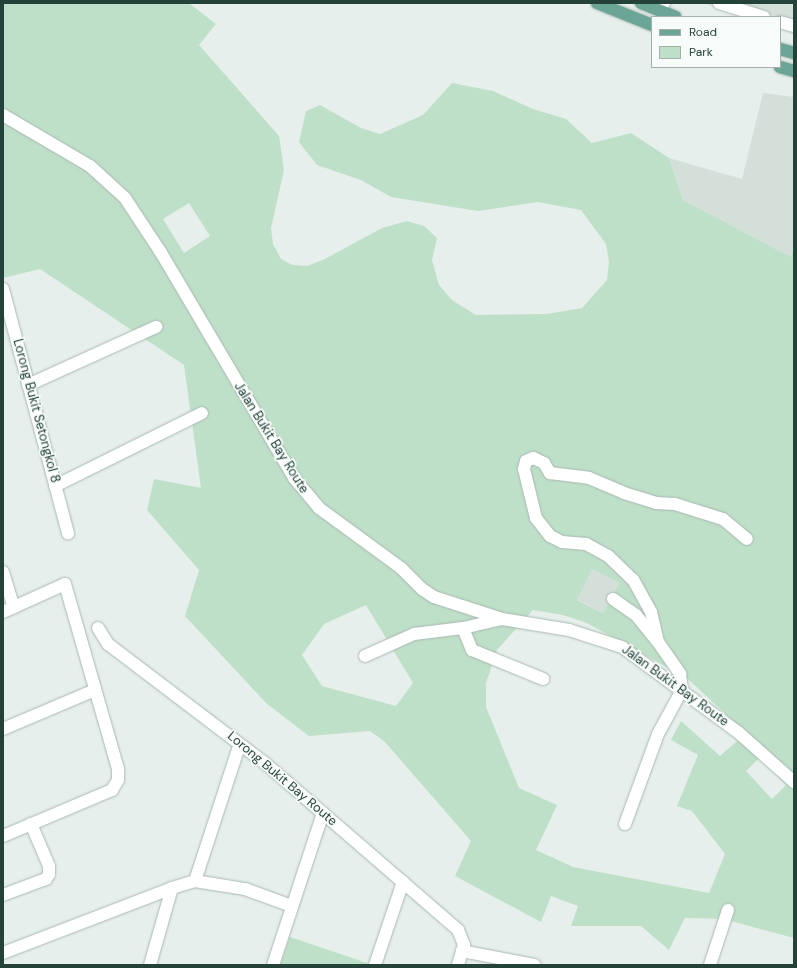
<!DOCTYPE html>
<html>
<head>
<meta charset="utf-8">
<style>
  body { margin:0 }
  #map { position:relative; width:797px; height:968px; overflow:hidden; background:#e6efeb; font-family:"DM Sans",sans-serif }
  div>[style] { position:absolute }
  .built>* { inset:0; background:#d4dfda; transform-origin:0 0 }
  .green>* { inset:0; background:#bfe0c8 }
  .roads { filter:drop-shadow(0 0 1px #a8b8b2) drop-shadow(0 0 1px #a8b8b2) }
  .minor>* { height:12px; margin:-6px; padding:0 6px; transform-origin:6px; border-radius:6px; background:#fff }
  .major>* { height:12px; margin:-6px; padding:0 6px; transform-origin:6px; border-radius:6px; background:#6aa596 }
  span { translate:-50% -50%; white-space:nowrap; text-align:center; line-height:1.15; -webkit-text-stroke:3.5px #f7fbf9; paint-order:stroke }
  .street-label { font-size:13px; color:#24423a }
  .frame { position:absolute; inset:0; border:4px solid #24423a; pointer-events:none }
  .legend { position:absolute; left:651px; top:16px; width:130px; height:52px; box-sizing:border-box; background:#f7fbf9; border:1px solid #a3b1ad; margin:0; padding:5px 7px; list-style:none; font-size:12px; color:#24423a }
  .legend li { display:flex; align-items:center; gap:8px; height:20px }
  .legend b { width:20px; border:1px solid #a3b1ad }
</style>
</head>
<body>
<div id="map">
  <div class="built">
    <i style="clip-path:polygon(702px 3px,794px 3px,794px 32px,780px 17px,747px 17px)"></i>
    <i style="clip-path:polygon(763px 93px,794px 97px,794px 246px,791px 257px,683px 200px,669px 158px,742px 179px)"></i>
    <i style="left:592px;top:569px;width:30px;height:34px;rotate:27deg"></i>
  </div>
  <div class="green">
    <i style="clip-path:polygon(evenodd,3px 3px,189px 3px,216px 24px,199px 45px,279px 136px,284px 170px,271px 228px,273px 244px,281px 259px,292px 265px,307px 266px,325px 259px,382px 228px,407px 221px,424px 226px,437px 238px,432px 260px,439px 285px,452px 300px,476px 315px,547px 314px,582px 308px,607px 280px,609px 262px,606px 244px,581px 210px,538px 202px,478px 211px,391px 197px,361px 180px,317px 165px,299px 142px,306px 111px,320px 105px,361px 128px,380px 134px,423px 115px,452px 83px,493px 91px,533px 109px,566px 119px,592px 143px,631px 133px,669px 158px,683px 200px,791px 257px,794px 246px,794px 938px,723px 919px,685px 918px,669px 950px,641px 926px,571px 926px,578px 906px,551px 896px,541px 922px,455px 876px,471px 841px,385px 742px,370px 731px,309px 736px,267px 704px,185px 616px,199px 570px,147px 510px,154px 479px,201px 488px,184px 365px,40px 269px,3px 278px,3px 3px,189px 203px,210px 236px,184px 253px,163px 219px,189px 203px,3px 3px,592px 569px,619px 583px,603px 613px,577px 600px,592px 569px,3px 3px,366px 605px,413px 683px,396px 706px,322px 686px,302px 655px,324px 624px,366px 605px,3px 3px,533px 610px,563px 615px,587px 623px,688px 679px,746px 733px,720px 756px,681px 721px,671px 740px,698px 755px,677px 806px,692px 811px,725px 854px,709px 893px,573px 867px,536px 850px,557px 805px,519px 788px,486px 707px,486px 683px,497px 650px,533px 610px,3px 3px,760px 757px,786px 785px,772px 799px,746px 771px,760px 757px)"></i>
    <i style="clip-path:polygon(290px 937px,370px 964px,280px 965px)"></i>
  </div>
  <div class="roads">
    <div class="minor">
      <i style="left:657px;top:3px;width:7px"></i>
      <i style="left:719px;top:3px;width:47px;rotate:17.3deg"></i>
      <i style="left:780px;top:22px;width:15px;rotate:16deg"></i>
      <i style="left:3px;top:115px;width:101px;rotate:30.4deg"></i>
      <i style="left:90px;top:166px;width:47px;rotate:42.4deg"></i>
      <i style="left:125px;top:198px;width:64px;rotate:56.6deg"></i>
      <i style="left:160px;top:251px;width:264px;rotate:59.4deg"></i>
      <i style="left:294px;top:478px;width:39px;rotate:50deg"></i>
      <i style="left:319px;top:508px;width:102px;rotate:36.2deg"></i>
      <i style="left:401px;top:568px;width:30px;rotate:45deg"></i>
      <i style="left:422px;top:589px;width:14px;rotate:34deg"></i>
      <i style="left:434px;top:597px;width:71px;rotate:17.9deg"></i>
      <i style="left:502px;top:619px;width:68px;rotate:9.3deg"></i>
      <i style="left:569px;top:630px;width:56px;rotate:17.8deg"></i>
      <i style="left:622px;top:647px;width:145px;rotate:36.3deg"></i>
      <i style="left:739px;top:733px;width:74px;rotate:41.7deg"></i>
      <i style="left:3px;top:289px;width:253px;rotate:75.1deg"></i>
      <i style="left:28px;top:385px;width:141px;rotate:-24.4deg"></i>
      <i style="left:55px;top:486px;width:164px;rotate:-26.4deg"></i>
      <i style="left:3px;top:572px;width:37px;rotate:73deg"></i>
      <i style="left:613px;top:599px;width:28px;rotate:35deg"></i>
      <i style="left:636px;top:615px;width:35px;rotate:51deg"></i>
      <i style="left:658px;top:642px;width:39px;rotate:55deg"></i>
      <i style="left:680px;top:674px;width:16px;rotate:83deg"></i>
      <i style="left:682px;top:690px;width:50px;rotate:118.6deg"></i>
      <i style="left:658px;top:734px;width:96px;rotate:110.1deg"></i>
      <i style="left:3px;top:612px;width:68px;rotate:-24.3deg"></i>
      <i style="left:65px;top:584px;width:192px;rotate:74deg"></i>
      <i style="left:118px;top:769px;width:11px;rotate:90deg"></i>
      <i style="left:118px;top:780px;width:12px;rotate:121deg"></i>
      <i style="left:112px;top:790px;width:118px;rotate:157.1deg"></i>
      <i style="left:98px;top:628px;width:19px;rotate:58deg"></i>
      <i style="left:108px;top:644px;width:198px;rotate:37.2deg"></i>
      <i style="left:266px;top:764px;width:254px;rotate:40.8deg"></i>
      <i style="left:458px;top:930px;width:16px;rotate:68deg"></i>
      <i style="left:464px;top:945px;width:21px;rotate:107deg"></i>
      <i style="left:463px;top:628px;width:24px;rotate:68deg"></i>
      <i style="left:472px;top:650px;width:77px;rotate:22.2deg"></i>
      <i style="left:658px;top:642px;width:31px;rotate:-103deg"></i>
      <i style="left:651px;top:612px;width:37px;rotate:-119deg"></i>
      <i style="left:633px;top:580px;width:35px;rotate:-136deg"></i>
      <i style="left:608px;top:556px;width:25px;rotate:-151deg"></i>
      <i style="left:586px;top:544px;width:24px;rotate:-175deg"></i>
      <i style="left:562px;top:542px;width:13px;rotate:-153deg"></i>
      <i style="left:550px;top:536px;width:23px;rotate:-128deg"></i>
      <i style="left:536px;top:518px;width:50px;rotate:-103.8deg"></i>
      <i style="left:524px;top:469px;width:8px;rotate:-76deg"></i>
      <i style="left:526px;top:461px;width:8px;rotate:-23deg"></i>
      <i style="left:533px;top:458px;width:12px;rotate:24deg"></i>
      <i style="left:544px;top:463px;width:12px;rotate:59deg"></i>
      <i style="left:550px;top:473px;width:39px;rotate:7deg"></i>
      <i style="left:589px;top:478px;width:38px;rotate:23deg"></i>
      <i style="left:624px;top:493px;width:34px;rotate:17deg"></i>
      <i style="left:656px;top:503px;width:19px;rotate:3deg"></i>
      <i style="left:675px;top:504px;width:50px;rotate:17.4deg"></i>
      <i style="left:723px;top:519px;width:31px;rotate:40deg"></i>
      <i style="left:365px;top:656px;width:54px;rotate:-24.2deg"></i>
      <i style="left:414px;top:634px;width:49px;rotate:-7deg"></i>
      <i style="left:463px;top:628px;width:40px;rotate:-13deg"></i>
      <i style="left:3px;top:729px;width:100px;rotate:-23deg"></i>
      <i style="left:195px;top:881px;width:51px;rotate:9.1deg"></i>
      <i style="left:245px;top:889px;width:50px;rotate:19.9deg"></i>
      <i style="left:3px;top:895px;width:46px;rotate:-20.4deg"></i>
      <i style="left:46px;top:879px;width:6px;rotate:-59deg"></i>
      <i style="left:49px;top:874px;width:8px;rotate:-90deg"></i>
      <i style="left:49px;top:866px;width:46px;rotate:-113.2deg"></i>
      <i style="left:462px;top:951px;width:74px;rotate:10.9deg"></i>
      <i style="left:3px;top:953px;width:181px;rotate:-21deg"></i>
      <i style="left:150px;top:965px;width:80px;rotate:-74.1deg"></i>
      <i style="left:172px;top:888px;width:24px;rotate:-17deg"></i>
      <i style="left:195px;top:881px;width:142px;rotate:-71.9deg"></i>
      <i style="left:273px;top:965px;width:160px;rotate:-71.8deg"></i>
      <i style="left:375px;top:965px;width:88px;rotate:-71.4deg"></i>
      <i style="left:710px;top:965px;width:58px;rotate:-71.9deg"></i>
    </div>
    <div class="major">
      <i style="left:597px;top:3px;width:59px;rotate:21.8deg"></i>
      <i style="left:641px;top:3px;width:37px;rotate:22deg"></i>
      <i style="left:780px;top:49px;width:15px;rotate:16deg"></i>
      <i style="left:780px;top:67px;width:15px;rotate:16deg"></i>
    </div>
  </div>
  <div class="street-label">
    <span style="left:36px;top:411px;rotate:75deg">Lorong Bukit Setongkol 8</span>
    <span style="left:271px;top:438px;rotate:58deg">Jalan Bukit Bay Route</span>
    <span style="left:675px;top:686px;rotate:36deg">Jalan Bukit Bay Route</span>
    <span style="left:282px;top:779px;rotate:40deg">Lorong Bukit Bay Route</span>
  </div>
  <div class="frame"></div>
  <ul class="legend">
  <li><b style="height:5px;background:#6aa596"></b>Road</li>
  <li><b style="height:11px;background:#bfe0c8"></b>Park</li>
  </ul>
</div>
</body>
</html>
